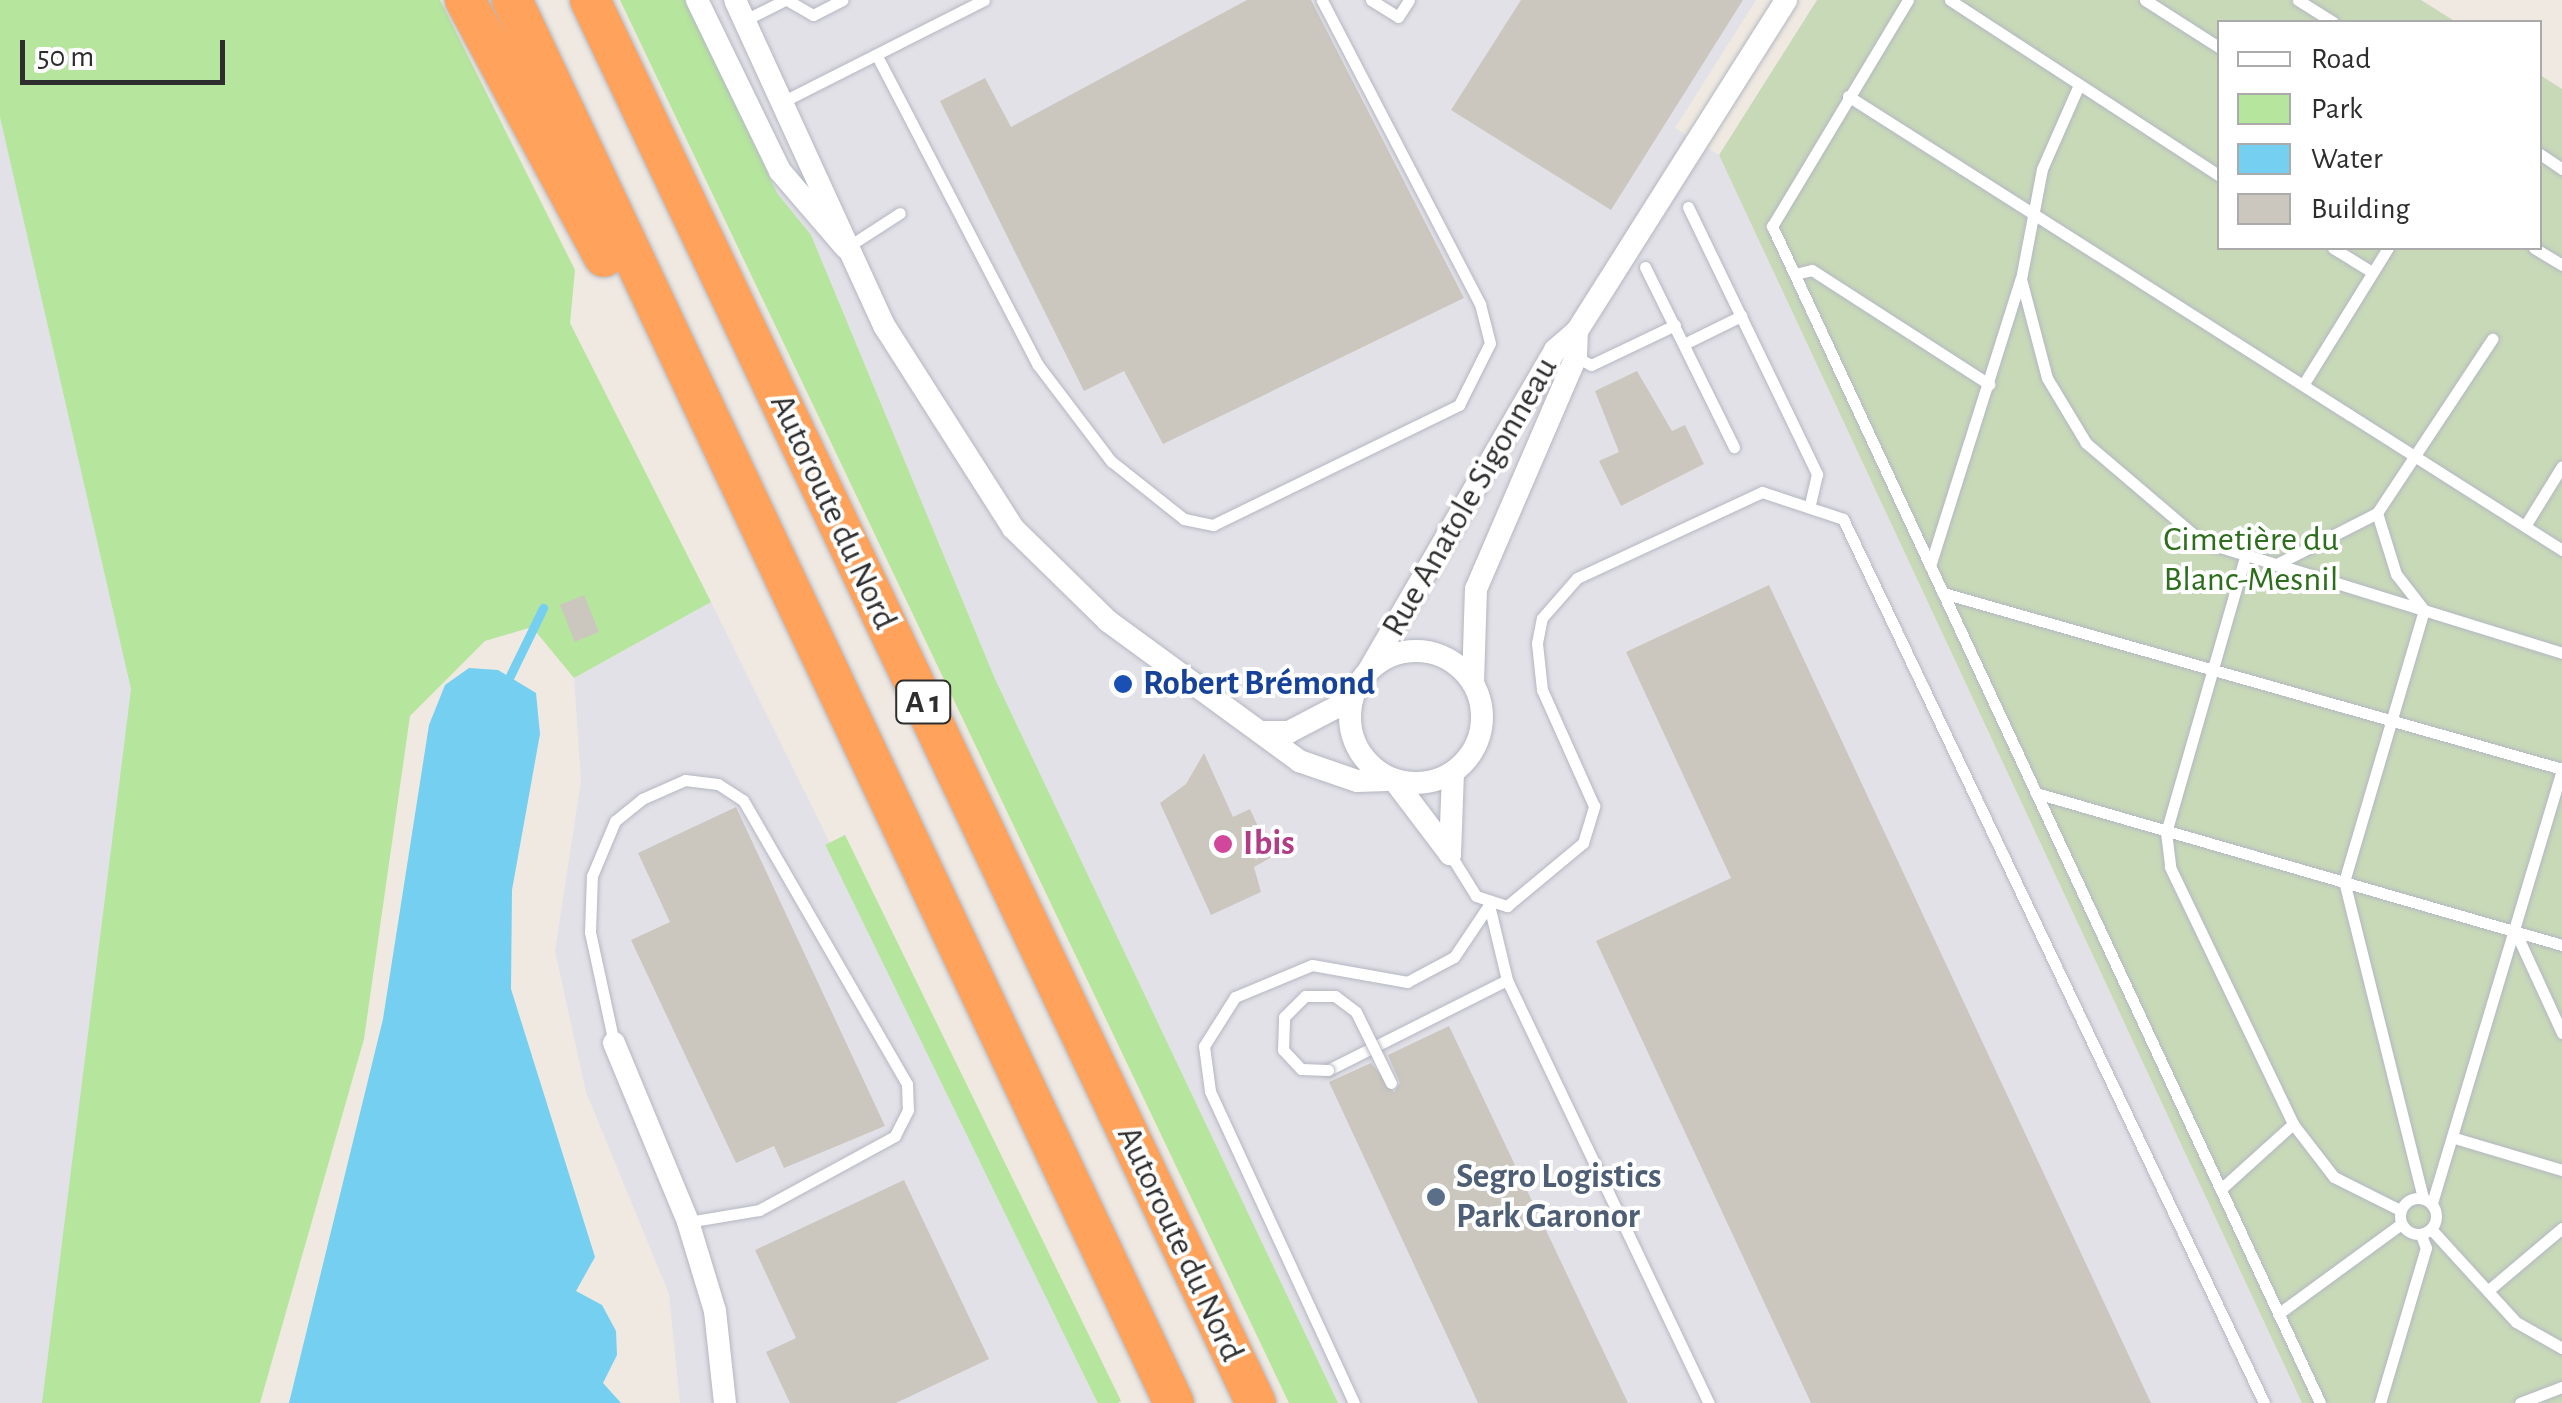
<!DOCTYPE html>
<html>
<head>
<meta charset="utf-8">
<style>
  body { margin:0 }
  #map { position:relative; width:2562px; height:1403px; overflow:hidden; background:#efe9e1; font-family:"Alegreya Sans",sans-serif }
  div>[style] { position:absolute }
  .industrial>* { inset:0; background:#e3e1e8 }
  .green>* { inset:0; background:#b6e59e; transform-origin:0 0 }
  .cemetery>* { inset:0; background:#c8d9b8 }
  .water>* { inset:0; background:#75cff0 }
  .stream>* { height:9px; margin:-4.5px; padding:0 4.5px; transform-origin:4.5px; border-radius:4.5px; background:#75cff0 }
  .building>* { inset:0; background:#cbc7bf; transform-origin:0 0 }
  .roads { filter:drop-shadow(0 0 2px #b4b7c1) drop-shadow(0 0 2px #b4b7c1) }
  .lane>* { height:11px; margin:-5.5px; padding:0 5.5px; transform-origin:5.5px; border-radius:5.5px; background:#fff }
  .lane>.ring { margin:-5.5px; padding:0; box-sizing:content-box; background:none; border:11px solid #fff; border-radius:50% }
  .street>* { height:22px; margin:-11px; padding:0 11px; transform-origin:11px; border-radius:11px; background:#fff }
  .street>.ring { margin:-11px; padding:0; box-sizing:content-box; background:none; border:22px solid #fff; border-radius:50% }
  .highway>* { height:40px; margin:-20px; padding:0 20px; transform-origin:20px; border-radius:20px; background:#ffa35c }
  .bridges { filter:drop-shadow(0 0 2px #b4b7c1) drop-shadow(0 0 2px #b4b7c1) }
  .lane-bridge>* { height:11px; margin:-5.5px; padding:0 5.5px; transform-origin:5.5px; border-radius:5.5px; background:#fff }
  .dots>* { width:28px; height:28px; translate:-50% -50%; box-sizing:border-box; border:5px solid #fff; border-radius:50% }
  span { translate:-50% -50%; white-space:nowrap; text-align:center; line-height:1.15; -webkit-text-stroke:8px #fff; paint-order:stroke }
  .shield-label span { padding:2px 8px; background:#fff; border:2px solid; border-radius:8px; -webkit-text-stroke-width:0 }
  .shield-label { font-size:32px; color:#2e2e2e; font-weight:700 }
  .street-label { font-size:35px; color:#2e2e2e }
  .park-label { font-size:35px; color:#2c6e1b }
  .transit-label { font-size:35px; color:#164399; font-weight:700 }
  .left { translate:0 -50%; text-align:left }
  .hotel-label { font-size:35px; color:#b23c85; font-weight:700 }
  .service-label { font-size:35px; color:#4e5e75; font-weight:700 }
  .legend { position:absolute; left:2217px; top:20px; width:325px; height:230px; box-sizing:border-box; background:#fff; border:2px solid #ababab; margin:0; padding:12px 18px; list-style:none; font-size:30px; color:#2e2e2e }
  .legend li { display:flex; align-items:center; gap:20px; height:50px }
  .legend b { width:50px; border:2px solid #ababab }
  .scale { position:absolute; left:20px; top:40px; width:205px; height:45px; box-sizing:border-box; border:5px solid #2e2e2e; border-top:0; padding-left:12px; font-size:30px; line-height:35px; white-space:nowrap; color:#2e2e2e; -webkit-text-stroke:8px #fff; paint-order:stroke }
</style>
</head>
<body>
<div id="map">
  <div class="industrial">
    <i style="clip-path:polygon(0 0,397px 708px,251px 1403px,0 1403px)"></i>
    <i style="clip-path:polygon(648px 0,1756px 0,1675px 128px,1719px 155px,2302px 1403px,1301px 1403px)"></i>
    <i style="clip-path:polygon(711px 602px,831px 845px,1097px 1403px,680px 1403px,669px 1294px,586px 1092px,555px 951px,581px 781px,574px 678px)"></i>
  </div>
  <div class="green">
    <i style="clip-path:polygon(0 0,440px 0,575px 270px,570px 323px,711px 602px,574px 678px,532px 627px,485px 641px,410px 716px,364px 1039px,260px 1403px,42px 1403px,131px 689px,0 117px)"></i>
    <i style="clip-path:polygon(620px 0,685px 0,777px 193px,811px 235px,995px 679px,1338px 1403px,1289px 1403px)"></i>
    <i style="left:845px;top:835px;width:630px;height:22px;rotate:64deg"></i>
  </div>
  <div class="cemetery">
    <i style="clip-path:polygon(1817px 0,2421px 0,2456px 22px,2220px 22px,2220px 248px,2540px 248px,2540px 75px,2562px 89px,2562px 1403px,2302px 1403px,1719px 155px)"></i>
  </div>
  <div class="water">
    <i style="clip-path:polygon(469px 668px,498px 670px,536px 693px,540px 734px,512px 890px,511px 989px,595px 1257px,576px 1291px,602px 1305px,616px 1331px,617px 1355px,603px 1383px,621px 1403px,289px 1403px,383px 1019px,429px 725px,445px 685px)"></i>
  </div>
  <div class="stream">
    <i style="left:505px;top:686px;width:87px;rotate:-64deg"></i>
  </div>
  <div class="building">
    <i style="clip-path:polygon(1247px 0,1311px 0,1464px 298px,1163px 444px,1124px 371px,1084px 391px,940px 101px,985px 78px,1011px 127px)"></i>
    <i style="clip-path:polygon(1521px 0,1743px 0,1611px 210px,1451px 110px)"></i>
    <i style="clip-path:polygon(1637px 371px,1672px 431px,1685px 425px,1704px 464px,1621px 506px,1599px 461px,1619px 452px,1595px 391px)"></i>
    <i style="clip-path:polygon(1769px 585px,2151px 1403px,1811px 1403px,1596px 941px,1731px 878px,1626px 652px)"></i>
    <i style="left:584px;top:595px;width:40px;height:26px;rotate:68deg"></i>
    <i style="clip-path:polygon(1204px 753px,1233px 817px,1250px 809px,1272px 857px,1254px 867px,1261px 892px,1211px 915px,1160px 803px,1186px 784px)"></i>
    <i style="clip-path:polygon(736px 807px,885px 1126px,784px 1168px,774px 1146px,736px 1163px,631px 940px,670px 922px,638px 853px)"></i>
    <i style="clip-path:polygon(1449px 1026px,1628px 1403px,1478px 1403px,1469px 1383px,1329px 1082px,1371px 1063px,1394px 1092px,1400px 1083px,1388px 1055px)"></i>
    <i style="clip-path:polygon(904px 1180px,989px 1359px,896px 1403px,790px 1403px,766px 1352px,796px 1338px,755px 1250px)"></i>
  </div>
  <div class="roads">
    <div class="lane">
      <i style="left:787px;top:0;width:30px;rotate:30deg"></i>
      <i style="left:813px;top:15px;width:33px;rotate:-27deg"></i>
      <i style="left:1371px;top:0;width:32px;rotate:32deg"></i>
      <i style="left:1398px;top:17px;width:20px;rotate:-57deg"></i>
      <i style="left:1908px;top:0;width:264px;rotate:121deg"></i>
      <i style="left:1772px;top:226px;width:1298px;rotate:65.03deg"></i>
      <i style="left:1950px;top:0;width:322px;rotate:33.1deg"></i>
      <i style="left:2145px;top:0;width:89px;rotate:32.6deg"></i>
      <i style="left:2298px;top:0;width:41px;rotate:32.2deg"></i>
      <i style="left:745px;top:20px;width:45px;rotate:-26.6deg"></i>
      <i style="left:878px;top:58px;width:346px;rotate:62.5deg"></i>
      <i style="left:1038px;top:365px;width:121px;rotate:52.8deg"></i>
      <i style="left:1111px;top:461px;width:93px;rotate:38.5deg"></i>
      <i style="left:1184px;top:519px;width:30px;rotate:12deg"></i>
      <i style="left:1213px;top:525px;width:274px;rotate:-26deg"></i>
      <i style="left:1459px;top:405px;width:69px;rotate:-63.4deg"></i>
      <i style="left:1490px;top:343px;width:40px;rotate:-104.4deg"></i>
      <i style="left:1480px;top:304px;width:343px;rotate:-117.5deg"></i>
      <i style="left:2078px;top:87px;width:90px;rotate:113.7deg"></i>
      <i style="left:2042px;top:169px;width:112px;rotate:100.8deg"></i>
      <i style="left:2021px;top:279px;width:102px;rotate:75.3deg"></i>
      <i style="left:2047px;top:378px;width:76px;rotate:59deg"></i>
      <i style="left:2086px;top:443px;width:151px;rotate:40.4deg"></i>
      <i style="left:2201px;top:541px;width:378px;rotate:17.2deg"></i>
      <i style="left:1848px;top:96px;width:846px;rotate:32.45deg"></i>
      <i style="left:784px;top:101px;width:224px;rotate:-26.8deg"></i>
      <i style="left:2540px;top:154px;width:27px;rotate:34deg"></i>
      <i style="left:1688px;top:207px;width:297px;rotate:64.2deg"></i>
      <i style="left:1817px;top:474px;width:28px;rotate:103deg"></i>
      <i style="left:846px;top:248px;width:64px;rotate:-32.9deg"></i>
      <i style="left:2333px;top:248px;width:46px;rotate:31.6deg"></i>
      <i style="left:2534px;top:248px;width:33px;rotate:31deg"></i>
      <i style="left:1645px;top:267px;width:201px;rotate:63.7deg"></i>
      <i style="left:1795px;top:274px;width:17px;rotate:-13deg"></i>
      <i style="left:1812px;top:270px;width:211px;rotate:32.8deg"></i>
      <i style="left:1684px;top:344px;width:64px;rotate:-26.2deg"></i>
      <i style="left:1576px;top:357px;width:17px;rotate:28deg"></i>
      <i style="left:1591px;top:365px;width:93px;rotate:-25.5deg"></i>
      <i style="left:2303px;top:385px;width:161px;rotate:-58.2deg"></i>
      <i style="left:2377px;top:513px;width:64px;rotate:72.7deg"></i>
      <i style="left:2396px;top:574px;width:46px;rotate:52.1deg"></i>
      <i style="left:2424px;top:610px;width:283px;rotate:106.4deg"></i>
      <i style="left:2344px;top:881px;width:327px;rotate:76deg"></i>
      <i style="left:2525px;top:526px;width:70px;rotate:-58.3deg"></i>
      <i style="left:2245px;top:557px;width:286px;rotate:106deg"></i>
      <i style="left:2166px;top:832px;width:35px;rotate:83deg"></i>
      <i style="left:2170px;top:867px;width:285px;rotate:64.4deg"></i>
      <i style="left:2293px;top:1124px;width:67px;rotate:52.3deg"></i>
      <i style="left:2334px;top:1177px;width:74px;rotate:26.6deg"></i>
      <i style="left:2275px;top:565px;width:114px;rotate:-27deg"></i>
      <i style="left:2377px;top:513px;width:209px;rotate:-56.5deg"></i>
      <i style="left:1930px;top:566px;width:300px;rotate:-72.5deg"></i>
      <i style="left:1943px;top:593px;width:644px;rotate:15.87deg"></i>
      <i style="left:2036px;top:793px;width:548px;rotate:16.12deg"></i>
      <i style="left:1450px;top:854px;width:49px;rotate:58.2deg"></i>
      <i style="left:1476px;top:896px;width:33px;rotate:18deg"></i>
      <i style="left:1507px;top:906px;width:99px;rotate:-39.7deg"></i>
      <i style="left:1583px;top:843px;width:39px;rotate:-73deg"></i>
      <i style="left:1594px;top:806px;width:127px;rotate:-114.1deg"></i>
      <i style="left:1542px;top:690px;width:47px;rotate:-96.1deg"></i>
      <i style="left:1537px;top:643px;width:25px;rotate:-79deg"></i>
      <i style="left:1542px;top:618px;width:53px;rotate:-48.8deg"></i>
      <i style="left:1577px;top:578px;width:204px;rotate:-24.9deg"></i>
      <i style="left:1762px;top:492px;width:85px;rotate:18.4deg"></i>
      <i style="left:1843px;top:519px;width:979px;rotate:64.53deg"></i>
      <i style="left:1489px;top:905px;width:77px;rotate:76.5deg"></i>
      <i style="left:1507px;top:980px;width:469px;rotate:64.5deg"></i>
      <i style="left:2516px;top:933px;width:110px;rotate:65.3deg"></i>
      <i style="left:614px;top:1043px;width:114px;rotate:-102.2deg"></i>
      <i style="left:590px;top:932px;width:56px;rotate:-88deg"></i>
      <i style="left:592px;top:876px;width:60px;rotate:-67.3deg"></i>
      <i style="left:615px;top:821px;width:35px;rotate:-39deg"></i>
      <i style="left:642px;top:799px;width:47px;rotate:-23.8deg"></i>
      <i style="left:685px;top:780px;width:33px;rotate:7deg"></i>
      <i style="left:718px;top:784px;width:30px;rotate:33deg"></i>
      <i style="left:743px;top:800px;width:328px;rotate:60deg"></i>
      <i style="left:907px;top:1084px;width:26px;rotate:88deg"></i>
      <i style="left:908px;top:1110px;width:29px;rotate:117deg"></i>
      <i style="left:895px;top:1136px;width:155px;rotate:151.4deg"></i>
      <i style="left:759px;top:1210px;width:72px;rotate:170.4deg"></i>
      <i style="left:1328px;top:1070px;width:200px;rotate:-26.7deg"></i>
      <i style="left:2458px;top:1139px;width:109px;rotate:16.6deg"></i>
      <i style="left:2221px;top:1189px;width:97px;rotate:-42.1deg"></i>
      <i class="ring" style="left:2400px;top:1198px;width:25px;height:25px"></i>
      <i style="left:2432px;top:1203px;width:451px;rotate:-73.3deg"></i>
      <i style="left:2431px;top:1229px;width:126px;rotate:47.6deg"></i>
      <i style="left:2516px;top:1322px;width:53px;rotate:29.5deg"></i>
      <i style="left:2491px;top:1288px;width:93px;rotate:-40.2deg"></i>
      <i style="left:2278px;top:1314px;width:152px;rotate:-36.2deg"></i>
      <i style="left:1354px;top:1403px;width:344px;rotate:-114.8deg"></i>
      <i style="left:1210px;top:1091px;width:45px;rotate:-97.6deg"></i>
      <i style="left:1204px;top:1046px;width:58px;rotate:-57.7deg"></i>
      <i style="left:1235px;top:997px;width:83px;rotate:-22.6deg"></i>
      <i style="left:1312px;top:965px;width:97px;rotate:10.1deg"></i>
      <i style="left:1407px;top:982px;width:53px;rotate:-28deg"></i>
      <i style="left:1454px;top:957px;width:63px;rotate:-56.1deg"></i>
      <i style="left:2380px;top:1403px;width:162px;rotate:-73.5deg"></i>
      <i style="left:2426px;top:1248px;width:14px;rotate:-111deg"></i>
      <i style="left:2520px;top:1403px;width:45px;rotate:-20.9deg"></i>
    </div>
    <div class="street">
      <i style="left:697px;top:0;width:190px;rotate:64.1deg"></i>
      <i style="left:780px;top:171px;width:101px;rotate:49.4deg"></i>
      <i style="left:735px;top:0;width:360px;rotate:65.4deg"></i>
      <i style="left:885px;top:327px;width:238px;rotate:57.5deg"></i>
      <i style="left:1013px;top:528px;width:133px;rotate:44.4deg"></i>
      <i style="left:1108px;top:621px;width:237px;rotate:36.2deg"></i>
      <i style="left:1299px;top:761px;width:61px;rotate:19deg"></i>
      <i style="left:1357px;top:781px;width:37px;rotate:-2deg"></i>
      <i class="ring" style="left:1350px;top:651px;width:110px;height:110px"></i>
      <i style="left:1369px;top:670px;width:370px;rotate:-59.8deg"></i>
      <i style="left:1555px;top:350px;width:29px;rotate:-41deg"></i>
      <i style="left:1577px;top:331px;width:391px;rotate:-57.7deg"></i>
      <i style="left:1473px;top:683px;width:94px;rotate:-88.2deg"></i>
      <i style="left:1476px;top:589px;width:253px;rotate:-66.7deg"></i>
      <i style="left:1576px;top:357px;width:26px;rotate:-88deg"></i>
      <i style="left:1266px;top:732px;width:23px"></i>
      <i style="left:1289px;top:732px;width:71px;rotate:-27.6deg"></i>
      <i style="left:1394px;top:780px;width:93px;rotate:52.9deg"></i>
      <i style="left:1450px;top:854px;width:81px;rotate:-87.9deg"></i>
      <i style="left:614px;top:1043px;width:194px;rotate:67.5deg"></i>
      <i style="left:688px;top:1222px;width:93px;rotate:73.1deg"></i>
      <i style="left:715px;top:1311px;width:93px;rotate:83.8deg"></i>
    </div>
    <div class="highway">
      <i style="left:465px;top:0;width:292px;rotate:61.6deg"></i>
      <i style="left:512px;top:0;width:1551px;rotate:64.74deg"></i>
      <i style="left:590px;top:0;width:1553px;rotate:64.61deg"></i>
    </div>
  </div>
  <div class="bridges">
    <div class="lane-bridge">
      <i style="left:1328px;top:1070px;width:27px;rotate:-178deg"></i>
      <i style="left:1301px;top:1069px;width:26px;rotate:-133deg"></i>
      <i style="left:1283px;top:1050px;width:33px;rotate:-88deg"></i>
      <i style="left:1284px;top:1017px;width:30px;rotate:-45deg"></i>
      <i style="left:1305px;top:996px;width:30px"></i>
      <i style="left:1335px;top:996px;width:26px;rotate:37deg"></i>
      <i style="left:1356px;top:1012px;width:79px;rotate:63.8deg"></i>
    </div>
  </div>
  <div class="dots">
    <i style="left:1123px;top:684px;background:#1a4fb4"></i>
    <i style="left:1223px;top:844px;background:#d1479c"></i>
    <i style="left:1436px;top:1197px;background:#5c6f8a"></i>
  </div>
  <div class="shield-label">
    <span style="left:923px;top:702px">A 1</span>
  </div>
  <div class="street-label">
    <span style="left:1470px;top:497px;rotate:-60deg">Rue Anatole Sigonneau</span>
    <span style="left:833px;top:512px;rotate:65deg">Autoroute du Nord</span>
    <span style="left:1180px;top:1244px;rotate:65deg">Autoroute du Nord</span>
  </div>
  <div class="park-label">
    <span style="left:2251px;top:560px">Cimetière du<br>Blanc-Mesnil</span>
  </div>
  <div class="transit-label">
    <span class="left" style="left:1143px;top:684px">Robert Brémond</span>
  </div>
  <div class="hotel-label">
    <span class="left" style="left:1243px;top:844px">Ibis</span>
  </div>
  <div class="service-label">
    <span class="left" style="left:1456px;top:1197px">Segro Logistics<br>Park Garonor</span>
  </div>
  <ul class="legend">
  <li><b style="height:12px;background:#fff"></b>Road</li>
  <li><b style="height:28px;background:#b6e59e"></b>Park</li>
  <li><b style="height:28px;background:#75cff0"></b>Water</li>
  <li><b style="height:28px;background:#cbc7bf"></b>Building</li>
  </ul>
  <div class="scale">50 m</div>
</div>
</body>
</html>
